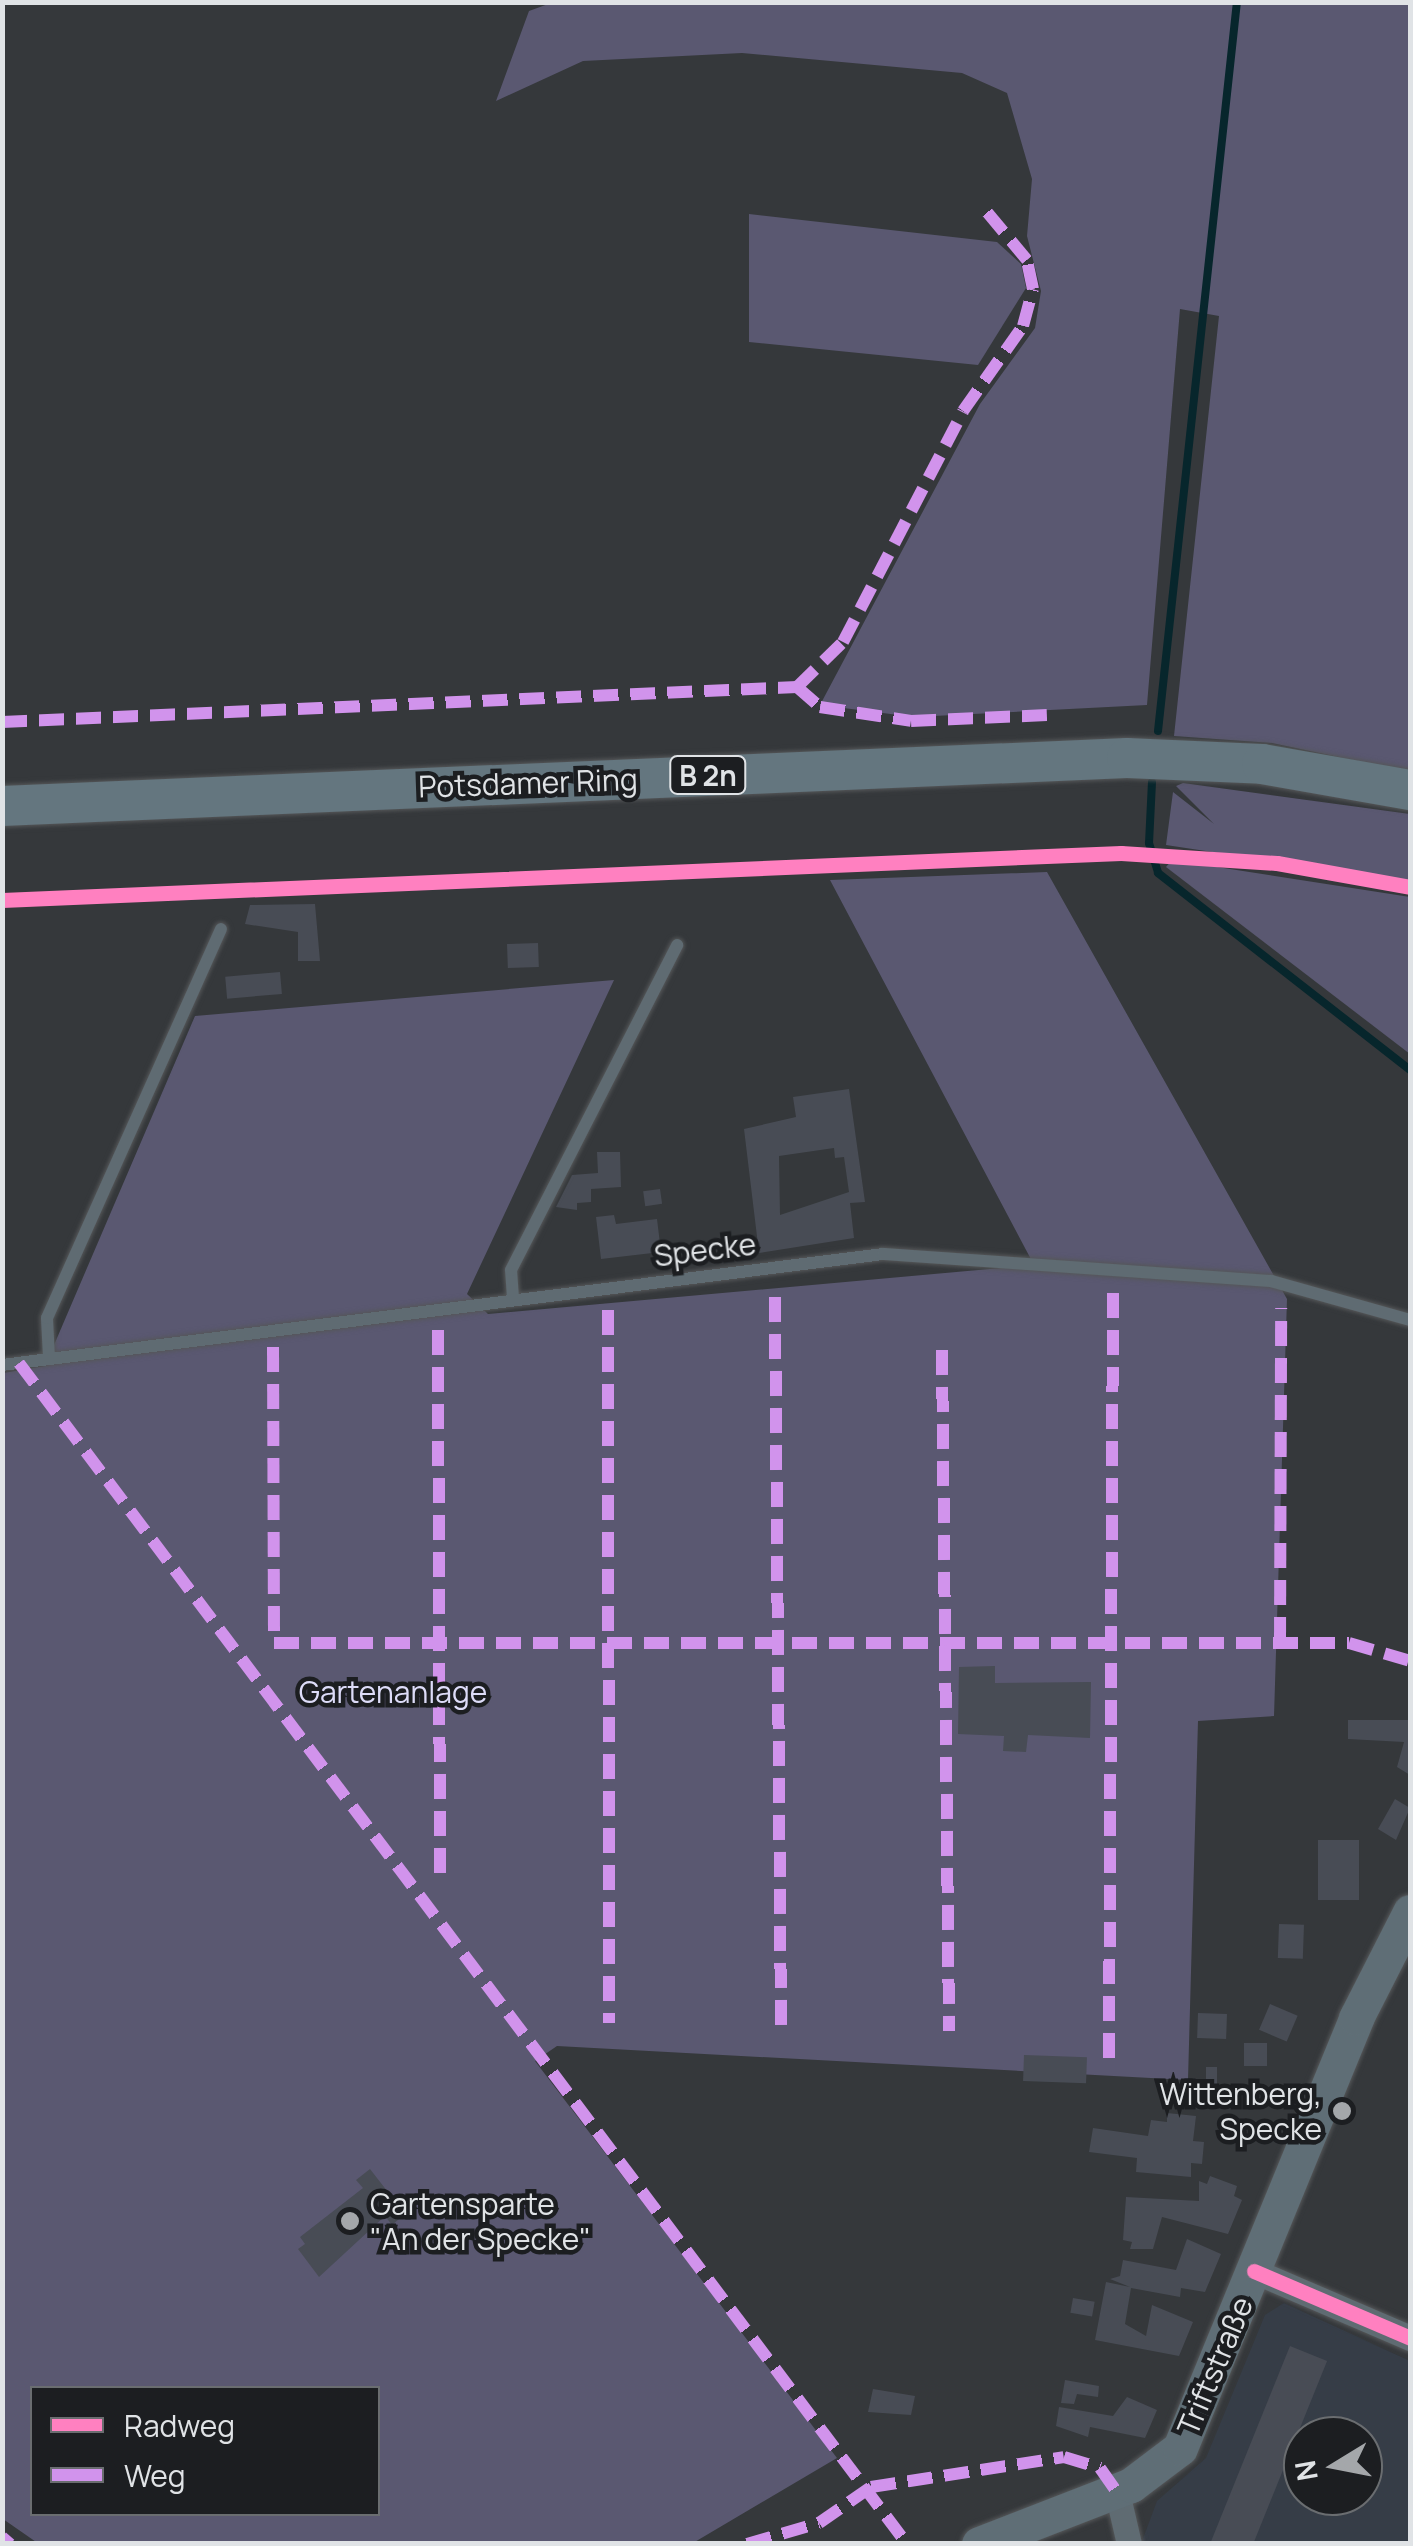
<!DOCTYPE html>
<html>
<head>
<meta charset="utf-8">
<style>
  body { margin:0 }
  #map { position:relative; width:1413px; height:2546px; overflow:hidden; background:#35383b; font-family:Manrope,sans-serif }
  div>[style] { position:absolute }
  .built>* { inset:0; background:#363d47 }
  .green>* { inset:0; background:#5a5871 }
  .stream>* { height:8px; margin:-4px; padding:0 4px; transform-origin:4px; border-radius:4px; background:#07262c }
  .building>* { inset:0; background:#484c55; transform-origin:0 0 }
  .roads { filter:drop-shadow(0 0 2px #555759) drop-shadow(0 0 2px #555759) }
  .lane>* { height:12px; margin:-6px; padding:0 6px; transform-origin:6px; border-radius:6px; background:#5f6b72 }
  .street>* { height:25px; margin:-12.5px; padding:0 12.5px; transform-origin:12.5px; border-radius:12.5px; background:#5f6b72 }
  .secondary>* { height:35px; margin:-17.5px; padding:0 17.5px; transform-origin:17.5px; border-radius:17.5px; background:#5f6e76 }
  .primary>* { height:40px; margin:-20px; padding:0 20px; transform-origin:20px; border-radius:20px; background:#64767f }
  .quiet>* { height:12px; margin-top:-6px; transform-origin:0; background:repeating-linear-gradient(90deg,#d193ec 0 25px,transparent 0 37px) }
  .cycleway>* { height:15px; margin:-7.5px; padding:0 7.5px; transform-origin:7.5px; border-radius:7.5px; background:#ff80c0 }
  .dots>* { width:28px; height:28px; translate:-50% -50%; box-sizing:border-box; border:5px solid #1c1e21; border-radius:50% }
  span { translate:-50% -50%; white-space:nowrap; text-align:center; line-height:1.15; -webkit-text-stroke:9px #1c1e21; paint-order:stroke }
  .shield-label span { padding:2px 8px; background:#1c1e21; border:2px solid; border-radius:8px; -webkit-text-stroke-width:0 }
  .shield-label { font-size:28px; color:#e0e3e6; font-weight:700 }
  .street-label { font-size:30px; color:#e0e3e6 }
  .park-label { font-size:30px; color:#dddcf8 }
  .poi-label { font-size:30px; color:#e0e3e6 }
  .right { translate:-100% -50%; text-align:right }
  .left { translate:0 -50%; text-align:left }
  .frame { position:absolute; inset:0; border:5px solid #e0e3e6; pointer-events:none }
  .legend { position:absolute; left:30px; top:2386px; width:350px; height:130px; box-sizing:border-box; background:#1c1e21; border:2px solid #6a6d70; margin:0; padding:12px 18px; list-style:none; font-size:30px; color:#e0e3e6 }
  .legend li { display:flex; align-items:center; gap:20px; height:50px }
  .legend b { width:50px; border:2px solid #6a6d70 }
  .north { position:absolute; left:1283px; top:2416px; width:100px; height:100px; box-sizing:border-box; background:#1c1e21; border:2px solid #6a6d70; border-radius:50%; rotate:260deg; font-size:28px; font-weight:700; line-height:40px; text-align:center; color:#e0e3e6 }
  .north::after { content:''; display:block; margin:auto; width:35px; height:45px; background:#a4a7aa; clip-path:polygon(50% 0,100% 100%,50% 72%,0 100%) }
</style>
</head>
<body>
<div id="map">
  <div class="built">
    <i style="clip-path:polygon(evenodd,1284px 2303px,1410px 2361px,1410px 2543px,1141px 2544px,1157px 2501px,1206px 2458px,1265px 2315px,1284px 2303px,1303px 2436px,1363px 2436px,1363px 2496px,1303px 2496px,1303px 2436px)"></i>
  </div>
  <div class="green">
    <i style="clip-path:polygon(551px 3px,1410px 3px,1410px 772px,1272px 743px,1174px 736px,1219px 316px,1180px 309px,1147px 705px,914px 717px,820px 705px,980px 404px,1035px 328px,1041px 291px,1027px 236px,1032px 179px,1007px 93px,962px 73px,742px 53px,583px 61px,496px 101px,529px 11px)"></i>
    <i style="clip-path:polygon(749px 214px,997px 242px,1021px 264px,1026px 288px,978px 365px,749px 342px)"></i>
    <i style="clip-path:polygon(1183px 783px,1410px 814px,1410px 882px,1166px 845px,1173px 792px,1214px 824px,1176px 786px)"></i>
    <i style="clip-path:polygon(1172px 860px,1410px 897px,1410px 1054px,1166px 867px)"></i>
    <i style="clip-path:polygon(evenodd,1047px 872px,1287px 1299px,1274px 1716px,1198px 1721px,1188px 2080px,557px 2046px,535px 2061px,837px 2458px,693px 2543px,39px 2544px,3px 2519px,3px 1373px,45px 1366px,195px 1016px,614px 980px,467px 1294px,488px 1314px,1034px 1265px,830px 880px,1047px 872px,32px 2388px,378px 2388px,378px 2514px,32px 2514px,32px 2388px)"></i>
  </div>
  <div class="stream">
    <i style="left:1158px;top:731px;width:733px;rotate:-83.82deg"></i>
    <i style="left:1152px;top:782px;width:61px;rotate:92.8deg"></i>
    <i style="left:1149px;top:843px;width:31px;rotate:73deg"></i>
    <i style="left:1158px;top:873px;width:320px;rotate:38deg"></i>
  </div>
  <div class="building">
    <i style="clip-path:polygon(315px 904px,320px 961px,298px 961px,298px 932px,245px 924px,250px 905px)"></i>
    <i style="left:538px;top:943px;width:24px;height:31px;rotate:88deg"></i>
    <i style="left:280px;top:972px;width:22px;height:55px;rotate:85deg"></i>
    <i style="clip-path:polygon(evenodd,849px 1089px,865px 1202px,850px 1203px,854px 1238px,759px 1253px,744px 1129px,796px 1117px,793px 1097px,849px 1089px,834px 1148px,835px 1158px,844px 1157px,849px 1192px,780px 1215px,779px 1156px,834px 1148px)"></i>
    <i style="clip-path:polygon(597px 1152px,620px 1152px,621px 1187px,591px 1189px,591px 1202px,577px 1203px,577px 1210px,556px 1207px,572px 1175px,598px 1173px)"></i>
    <i style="left:660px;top:1189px;width:15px;height:17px;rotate:82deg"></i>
    <i style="clip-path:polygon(614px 1215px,616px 1224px,657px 1219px,661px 1252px,601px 1259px,596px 1217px)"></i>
    <i style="clip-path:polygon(995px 1666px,995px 1683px,1091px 1682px,1090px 1738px,1028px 1735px,1026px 1752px,1003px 1751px,1004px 1736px,958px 1734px,959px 1667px)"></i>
    <i style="clip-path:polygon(1348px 1720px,1410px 1720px,1410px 1775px,1397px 1767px,1404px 1742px,1348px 1739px)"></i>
    <i style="clip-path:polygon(1395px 1799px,1410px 1808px,1396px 1840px,1378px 1829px)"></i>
    <i style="left:1318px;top:1840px;width:41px;height:60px"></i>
    <i style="left:1279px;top:1924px;width:25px;height:34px;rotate:2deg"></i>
    <i style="left:1270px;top:2004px;width:30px;height:28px;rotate:23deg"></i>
    <i style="left:1198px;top:2013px;width:29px;height:25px;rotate:2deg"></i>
    <i style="left:1244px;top:2043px;width:23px;height:23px"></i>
    <i style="left:1024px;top:2055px;width:63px;height:26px;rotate:2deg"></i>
    <i style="left:1206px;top:2067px;width:11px;height:22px"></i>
    <i style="clip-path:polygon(1167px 2113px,1196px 2116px,1193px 2141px,1204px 2142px,1202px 2164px,1191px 2163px,1191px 2177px,1136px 2172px,1137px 2158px,1089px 2152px,1093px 2128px,1148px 2136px,1151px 2120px,1167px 2122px)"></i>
    <i style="clip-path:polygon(370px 2169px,405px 2214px,392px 2225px,385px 2216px,319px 2277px,298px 2249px,305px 2244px,300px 2237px,363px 2188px,356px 2180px)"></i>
    <i style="clip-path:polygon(1210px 2176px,1237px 2186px,1234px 2196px,1242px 2200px,1228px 2234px,1162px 2217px,1153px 2249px,1130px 2249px,1132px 2242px,1123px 2240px,1126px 2197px,1199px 2201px,1199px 2181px,1207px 2184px)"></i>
    <i style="clip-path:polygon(1187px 2239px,1221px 2254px,1205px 2292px,1181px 2288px,1180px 2297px,1131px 2288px,1125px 2324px,1146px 2336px,1152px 2305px,1193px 2322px,1179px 2356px,1095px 2340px,1106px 2282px,1130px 2287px,1110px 2279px,1120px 2276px,1123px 2260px,1176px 2270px)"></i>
    <i style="left:1073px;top:2298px;width:22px;height:15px;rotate:10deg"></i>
    <i style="left:1290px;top:2346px;width:40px;height:214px;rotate:22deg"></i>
    <i style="clip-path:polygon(1065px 2380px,1099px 2386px,1098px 2397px,1077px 2394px,1074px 2404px,1061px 2403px)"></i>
    <i style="clip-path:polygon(873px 2389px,915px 2396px,911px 2415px,868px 2412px)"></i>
    <i style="clip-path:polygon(1127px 2397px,1157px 2410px,1145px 2438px,1090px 2427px,1088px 2437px,1056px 2426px,1059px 2407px,1113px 2416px)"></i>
  </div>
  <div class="roads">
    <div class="lane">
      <i style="left:513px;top:1298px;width:28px;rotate:-94deg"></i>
      <i style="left:511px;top:1270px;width:365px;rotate:-62.9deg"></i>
      <i style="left:49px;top:1357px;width:39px;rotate:-93deg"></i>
      <i style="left:47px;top:1318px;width:426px;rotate:-65.9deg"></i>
      <i style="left:2px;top:1365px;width:888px;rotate:-7.18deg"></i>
      <i style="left:883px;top:1254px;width:389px;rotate:4deg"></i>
      <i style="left:1271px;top:1281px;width:144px;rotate:15.7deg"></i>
    </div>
    <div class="street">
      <i style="left:1254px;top:2271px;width:170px;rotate:23.2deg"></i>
      <i style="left:1117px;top:2492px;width:53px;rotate:77deg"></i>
    </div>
    <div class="secondary">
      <i style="left:979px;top:2544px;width:163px;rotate:-21.2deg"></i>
      <i style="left:1131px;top:2485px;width:61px;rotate:-37.1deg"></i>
      <i style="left:1180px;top:2448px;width:465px;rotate:-67.7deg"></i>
      <i style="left:1356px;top:2018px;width:119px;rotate:-63deg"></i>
    </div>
    <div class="primary">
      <i style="left:2px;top:806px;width:1126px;rotate:-2.44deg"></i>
      <i style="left:1127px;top:758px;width:135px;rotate:2.5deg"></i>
      <i style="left:1262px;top:764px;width:150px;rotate:10deg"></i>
    </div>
  </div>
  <div class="quiet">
    <i style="left:797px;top:687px;width:30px;rotate:41deg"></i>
    <i style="left:820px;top:707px;width:92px;rotate:8.7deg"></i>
    <i style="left:911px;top:721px;width:136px;rotate:-2.5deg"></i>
    <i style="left:2px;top:722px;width:796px;rotate:-2.52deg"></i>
    <i style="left:797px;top:687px;width:64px;rotate:-44.4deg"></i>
    <i style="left:843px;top:642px;width:260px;rotate:-62.5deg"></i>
    <i style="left:963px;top:411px;width:104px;rotate:-54.8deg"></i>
    <i style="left:1023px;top:326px;width:38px;rotate:-75deg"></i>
    <i style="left:1033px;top:289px;width:30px;rotate:-102deg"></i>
    <i style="left:1027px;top:260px;width:70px;rotate:-129.8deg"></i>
    <i style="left:775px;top:1297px;width:736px;rotate:89.53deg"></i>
    <i style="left:608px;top:1310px;width:713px;rotate:89.92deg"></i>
    <i style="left:438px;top:1330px;width:554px;rotate:89.79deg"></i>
    <i style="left:273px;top:1347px;width:296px;rotate:89.8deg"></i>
    <i style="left:274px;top:1643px;width:1075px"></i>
    <i style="left:1349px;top:1643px;width:64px;rotate:16.4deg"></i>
    <i style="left:942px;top:1350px;width:681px;rotate:89.41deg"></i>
    <i style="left:19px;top:1363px;width:1478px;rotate:53.06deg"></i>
    <i style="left:1280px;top:1642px;width:334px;rotate:-89.8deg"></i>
    <i style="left:1109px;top:2058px;width:768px;rotate:-89.7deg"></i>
    <i style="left:2px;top:2537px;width:11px;rotate:41deg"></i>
    <i style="left:747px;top:2544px;width:75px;rotate:-16.3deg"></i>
    <i style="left:819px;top:2523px;width:63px;rotate:-34.7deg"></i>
    <i style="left:871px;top:2487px;width:195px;rotate:-8.8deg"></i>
    <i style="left:1064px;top:2457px;width:38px;rotate:17deg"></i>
    <i style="left:1100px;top:2468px;width:29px;rotate:55deg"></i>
  </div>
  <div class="cycleway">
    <i style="left:2px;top:900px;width:1120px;rotate:-2.41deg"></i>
    <i style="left:1121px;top:853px;width:156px;rotate:3.7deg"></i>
    <i style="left:1277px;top:863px;width:135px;rotate:10.2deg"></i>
    <i style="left:1254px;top:2271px;width:170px;rotate:23.2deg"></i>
  </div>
  <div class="dots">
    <i style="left:1342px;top:2111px;background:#a4a7aa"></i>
    <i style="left:350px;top:2221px;background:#a4a7aa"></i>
  </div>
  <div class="shield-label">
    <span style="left:708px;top:775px">B 2n</span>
  </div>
  <div class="street-label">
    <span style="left:528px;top:783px;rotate:-2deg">Potsdamer Ring</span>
    <span style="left:705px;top:1250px;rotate:-7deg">Specke</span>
    <span style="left:1215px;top:2366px;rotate:-67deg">Triftstraße</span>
  </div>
  <div class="park-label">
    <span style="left:393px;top:1692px">Gartenanlage</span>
  </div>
  <div class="poi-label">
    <span class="right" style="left:1322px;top:2111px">Wittenberg,<br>Specke</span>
    <span class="left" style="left:370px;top:2221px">Gartensparte<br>"An der Specke"</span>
  </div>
  <div class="frame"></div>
  <ul class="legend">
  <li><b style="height:12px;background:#ff80c0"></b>Radweg</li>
  <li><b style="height:12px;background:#d193ec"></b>Weg</li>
  </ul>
  <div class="north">N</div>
</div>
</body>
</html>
